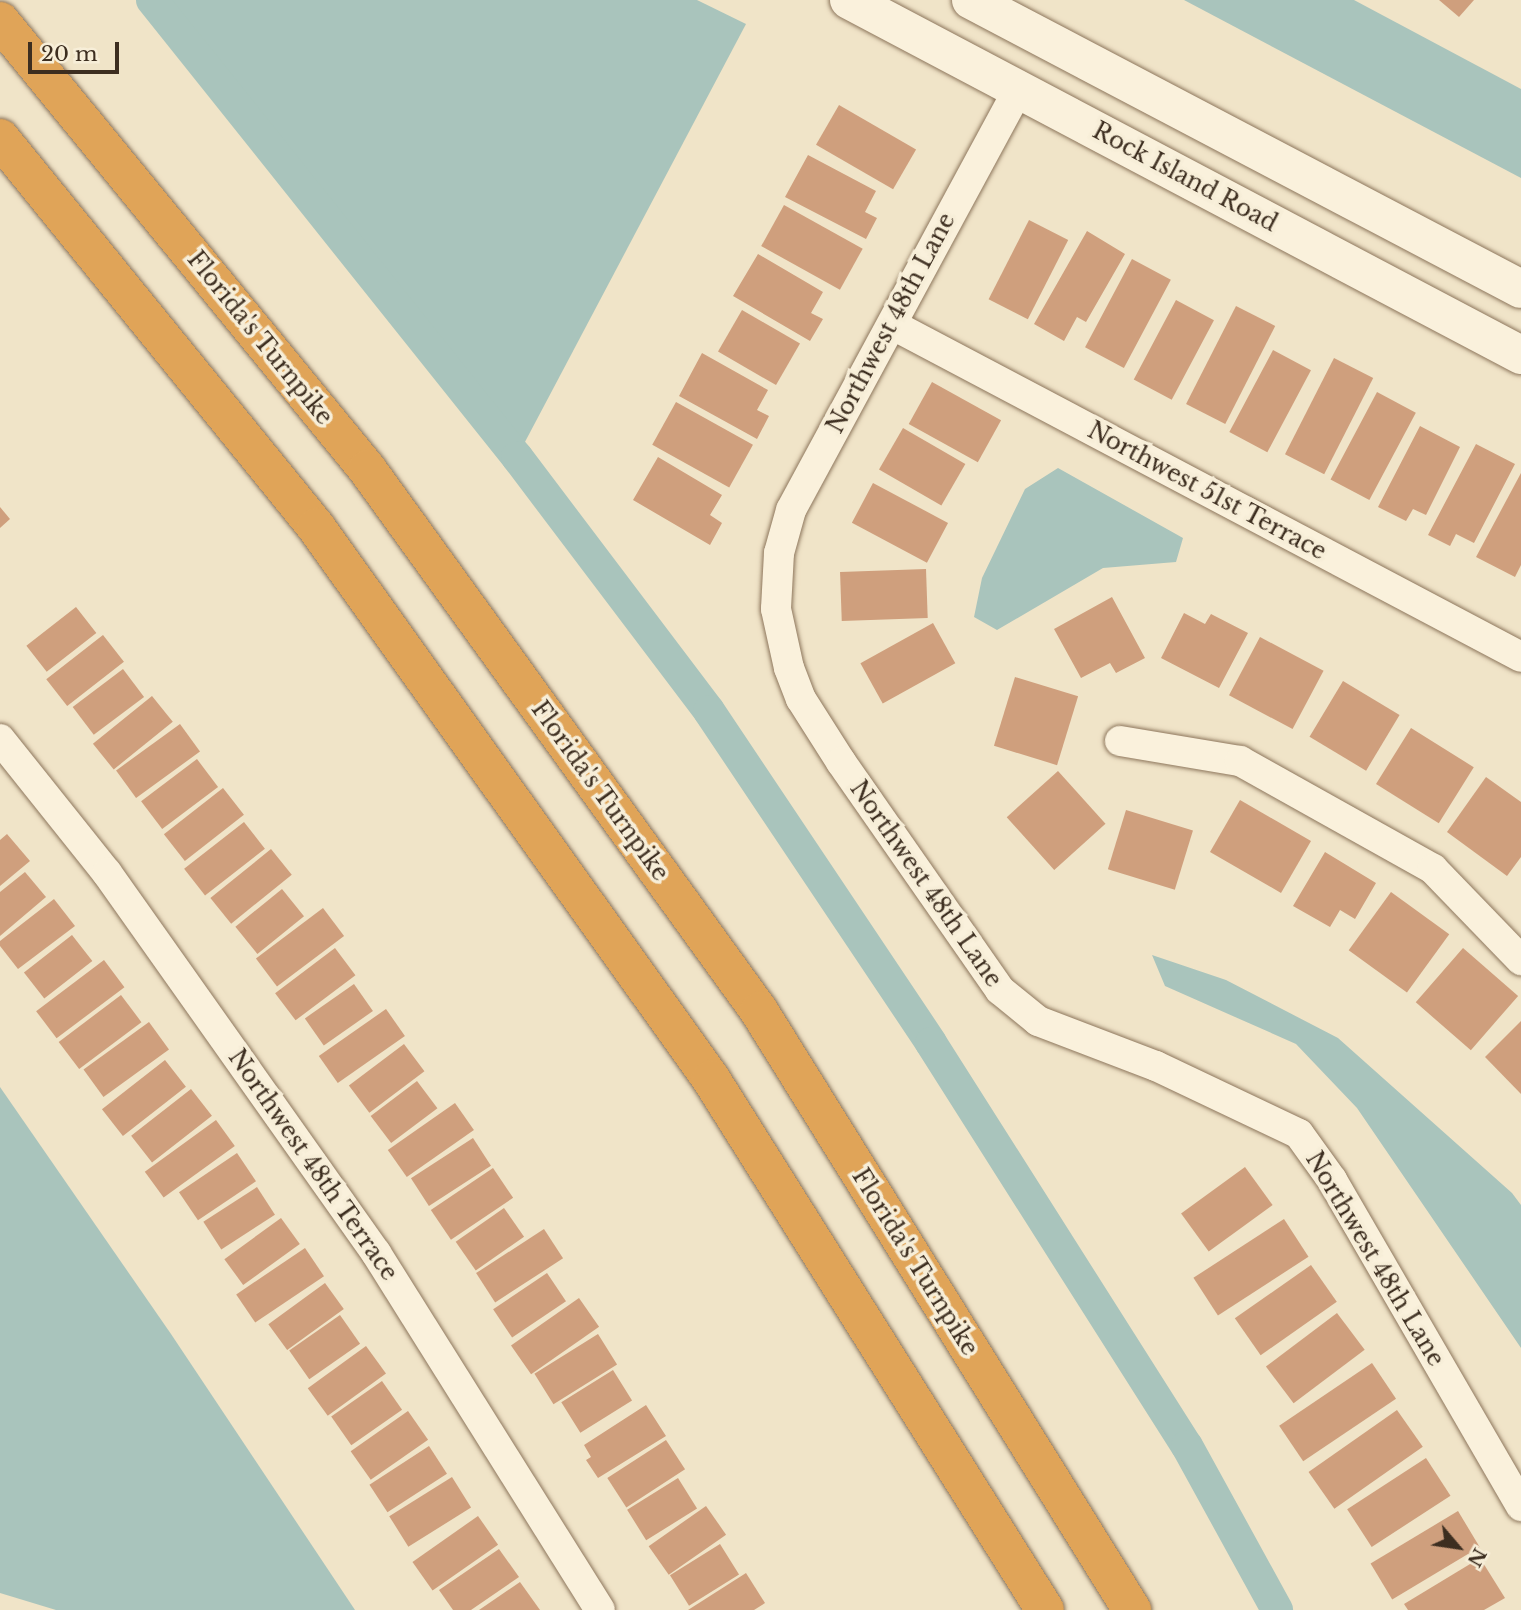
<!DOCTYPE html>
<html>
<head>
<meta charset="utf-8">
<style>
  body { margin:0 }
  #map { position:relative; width:1521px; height:1610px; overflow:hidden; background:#f0e4c8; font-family:"Libre Baskerville",serif }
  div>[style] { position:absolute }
  .water>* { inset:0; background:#a9c4bc }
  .canal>* { height:32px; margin:-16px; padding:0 16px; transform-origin:16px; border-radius:16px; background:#a9c4bc }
  .building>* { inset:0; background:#cf9f7d; transform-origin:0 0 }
  .roads { filter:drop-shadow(0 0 2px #8d765c) drop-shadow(0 0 2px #8d765c) }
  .street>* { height:30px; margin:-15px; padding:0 15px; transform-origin:15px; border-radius:15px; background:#faf1dc }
  .secondary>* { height:38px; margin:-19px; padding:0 19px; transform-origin:19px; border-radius:19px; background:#faf1dc }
  .highway>* { height:38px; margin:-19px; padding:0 19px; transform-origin:19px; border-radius:19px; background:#e0a458 }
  span { translate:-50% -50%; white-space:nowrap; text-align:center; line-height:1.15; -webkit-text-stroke:7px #f7eed8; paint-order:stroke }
  .street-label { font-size:23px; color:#3d2e20 }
  .north { position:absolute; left:1423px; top:1512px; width:70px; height:70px; -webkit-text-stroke:5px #f7eed8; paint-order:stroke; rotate:119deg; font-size:19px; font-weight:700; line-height:28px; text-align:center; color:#3d2e20 }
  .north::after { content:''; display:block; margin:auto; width:24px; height:32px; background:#3d2e20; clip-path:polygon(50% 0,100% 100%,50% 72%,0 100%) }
  .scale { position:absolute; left:28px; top:42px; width:91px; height:32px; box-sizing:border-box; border:4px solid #3d2e20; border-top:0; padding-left:9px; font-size:21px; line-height:24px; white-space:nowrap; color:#3d2e20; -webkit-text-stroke:5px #f7eed8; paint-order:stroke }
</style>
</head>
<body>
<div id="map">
  <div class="water">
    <i style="clip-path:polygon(152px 0,697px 0,746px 24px,517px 457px)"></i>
    <i style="clip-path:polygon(1184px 0,1354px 0,1521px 89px,1521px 178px)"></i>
    <i style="clip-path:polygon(1058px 468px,1183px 538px,1176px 562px,1103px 568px,997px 630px,974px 617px,982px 578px,1025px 489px)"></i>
    <i style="clip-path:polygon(1152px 955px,1226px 980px,1338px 1038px,1512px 1193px,1521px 1205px,1521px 1348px,1357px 1108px,1296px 1044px,1165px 986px)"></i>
    <i style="clip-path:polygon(0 1087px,171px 1334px,355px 1610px,56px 1610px,0 1593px)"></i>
  </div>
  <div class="canal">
    <i style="left:152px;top:0;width:585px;rotate:51.39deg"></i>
    <i style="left:517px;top:457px;width:318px;rotate:52.9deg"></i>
    <i style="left:709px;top:711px;width:399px;rotate:56.2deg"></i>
    <i style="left:931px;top:1043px;width:477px;rotate:57.6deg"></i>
    <i style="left:1187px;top:1446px;width:187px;rotate:61.2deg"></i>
  </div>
  <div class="building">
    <i style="clip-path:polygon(1439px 0,1474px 0,1459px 17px)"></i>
    <i style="left:839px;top:105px;width:89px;height:46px;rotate:30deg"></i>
    <i style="clip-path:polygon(808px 155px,876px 191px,865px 212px,877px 218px,866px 239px,785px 197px)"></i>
    <i style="left:784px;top:205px;width:90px;height:47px;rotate:29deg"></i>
    <i style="left:1029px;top:220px;width:44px;height:89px;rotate:27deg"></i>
    <i style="clip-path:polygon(1087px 231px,1125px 254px,1086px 322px,1077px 317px,1064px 341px,1034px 324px)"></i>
    <i style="clip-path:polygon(758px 254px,823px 292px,811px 313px,823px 319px,810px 341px,733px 296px)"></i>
    <i style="left:1132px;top:259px;width:44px;height:100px;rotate:28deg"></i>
    <i style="left:1176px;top:300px;width:43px;height:90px;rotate:28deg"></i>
    <i style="left:1236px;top:306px;width:44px;height:110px;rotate:27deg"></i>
    <i style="left:742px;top:310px;width:67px;height:48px;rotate:30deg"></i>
    <i style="left:1273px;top:350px;width:43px;height:93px;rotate:28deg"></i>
    <i style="clip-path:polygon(702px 353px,768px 390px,757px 410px,769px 416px,757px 439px,679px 396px)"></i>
    <i style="left:1334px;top:358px;width:44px;height:108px;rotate:27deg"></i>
    <i style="left:932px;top:382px;width:79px;height:48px;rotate:29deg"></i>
    <i style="left:1377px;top:392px;width:44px;height:99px;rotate:28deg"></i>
    <i style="left:676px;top:402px;width:88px;height:49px;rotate:29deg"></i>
    <i style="clip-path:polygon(1420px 426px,1460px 447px,1426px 515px,1413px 509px,1406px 521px,1378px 507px)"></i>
    <i style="left:903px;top:428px;width:72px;height:48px;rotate:30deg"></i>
    <i style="clip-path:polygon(1476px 444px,1515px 464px,1474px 543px,1456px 534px,1450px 546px,1428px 535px)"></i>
    <i style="clip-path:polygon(658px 457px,722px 495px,710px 515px,722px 523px,710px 545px,633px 500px)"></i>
    <i style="clip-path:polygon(1521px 473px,1521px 565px,1515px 577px,1476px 557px)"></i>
    <i style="left:873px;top:483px;width:85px;height:45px;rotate:28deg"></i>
    <i style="clip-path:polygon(0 507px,10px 519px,0 528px)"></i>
    <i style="left:926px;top:569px;width:49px;height:86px;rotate:88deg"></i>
    <i style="clip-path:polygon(1112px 597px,1145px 658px,1116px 673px,1110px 663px,1081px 678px,1054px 629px)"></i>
    <i style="left:76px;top:607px;width:33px;height:63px;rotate:52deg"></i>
    <i style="clip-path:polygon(1184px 613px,1205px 624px,1211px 614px,1248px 633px,1219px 688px,1161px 658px)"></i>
    <i style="left:933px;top:623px;width:46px;height:83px;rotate:61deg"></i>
    <i style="left:103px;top:635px;width:34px;height:72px;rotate:52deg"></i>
    <i style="left:1260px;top:637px;width:72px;height:66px;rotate:28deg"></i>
    <i style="left:123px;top:669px;width:35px;height:63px;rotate:53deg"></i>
    <i style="left:1015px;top:677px;width:66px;height:72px;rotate:17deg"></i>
    <i style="left:1343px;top:681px;width:66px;height:65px;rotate:31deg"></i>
    <i style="left:152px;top:696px;width:33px;height:76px;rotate:51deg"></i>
    <i style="left:180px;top:724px;width:34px;height:79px;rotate:54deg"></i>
    <i style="left:1411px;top:728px;width:74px;height:66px;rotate:32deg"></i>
    <i style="left:197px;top:759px;width:35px;height:70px;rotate:53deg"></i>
    <i style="left:1058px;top:771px;width:71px;height:69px;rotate:48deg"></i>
    <i style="clip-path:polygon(1486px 777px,1521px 802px,1521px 857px,1507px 876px,1447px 832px)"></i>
    <i style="left:223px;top:788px;width:34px;height:75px;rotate:52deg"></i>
    <i style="left:1240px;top:800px;width:82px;height:60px;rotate:30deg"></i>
    <i style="left:1126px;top:810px;width:70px;height:62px;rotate:17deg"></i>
    <i style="left:244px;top:822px;width:34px;height:76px;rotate:52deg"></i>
    <i style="clip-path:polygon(7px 834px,30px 861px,0 886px,0 840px)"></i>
    <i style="left:271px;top:849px;width:33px;height:78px;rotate:51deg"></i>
    <i style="clip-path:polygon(1325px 852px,1376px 883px,1355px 919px,1340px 910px,1330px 927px,1293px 906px)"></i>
    <i style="clip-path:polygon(25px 872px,46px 897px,0 936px,0 892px)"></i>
    <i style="left:282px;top:889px;width:35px;height:60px;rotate:51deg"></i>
    <i style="left:1391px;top:892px;width:72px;height:72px;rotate:36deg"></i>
    <i style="clip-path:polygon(54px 899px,75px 926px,18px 969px,0 946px,0 941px)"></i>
    <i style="left:323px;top:908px;width:35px;height:84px;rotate:53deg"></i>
    <i style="left:72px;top:935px;width:33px;height:61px;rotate:52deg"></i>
    <i style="left:335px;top:948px;width:34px;height:75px;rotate:53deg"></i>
    <i style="left:1463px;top:948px;width:73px;height:72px;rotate:41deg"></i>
    <i style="left:104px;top:960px;width:34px;height:85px;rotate:53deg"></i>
    <i style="left:354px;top:984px;width:33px;height:60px;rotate:55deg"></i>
    <i style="left:121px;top:995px;width:34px;height:78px;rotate:53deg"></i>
    <i style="left:386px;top:1009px;width:33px;height:82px;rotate:55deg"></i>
    <i style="clip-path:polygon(1521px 1021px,1521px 1094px,1485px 1057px)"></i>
    <i style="left:149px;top:1022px;width:34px;height:81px;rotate:54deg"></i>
    <i style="left:404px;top:1044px;width:34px;height:69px;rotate:53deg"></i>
    <i style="left:165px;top:1060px;width:34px;height:80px;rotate:52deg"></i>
    <i style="left:417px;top:1081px;width:34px;height:58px;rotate:53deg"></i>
    <i style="left:191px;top:1089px;width:34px;height:76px;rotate:52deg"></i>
    <i style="left:455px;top:1103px;width:33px;height:82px;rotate:55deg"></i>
    <i style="left:216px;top:1120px;width:32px;height:88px;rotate:54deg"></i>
    <i style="left:473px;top:1138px;width:33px;height:74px;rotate:57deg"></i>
    <i style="left:237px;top:1153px;width:34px;height:70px;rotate:56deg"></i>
    <i style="left:1245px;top:1167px;width:47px;height:79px;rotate:54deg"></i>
    <i style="left:493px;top:1168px;width:36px;height:75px;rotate:56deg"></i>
    <i style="left:257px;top:1187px;width:33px;height:64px;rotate:57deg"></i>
    <i style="left:504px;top:1208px;width:35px;height:59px;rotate:55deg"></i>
    <i style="left:281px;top:1218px;width:32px;height:70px;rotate:54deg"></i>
    <i style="left:1284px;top:1219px;width:45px;height:108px;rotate:57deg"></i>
    <i style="left:544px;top:1229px;width:35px;height:81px;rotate:57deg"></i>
    <i style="left:305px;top:1248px;width:34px;height:83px;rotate:56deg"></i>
    <i style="left:1311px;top:1265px;width:45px;height:93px;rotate:55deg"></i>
    <i style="left:547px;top:1273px;width:34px;height:65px;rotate:56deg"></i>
    <i style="left:325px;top:1283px;width:32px;height:70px;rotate:54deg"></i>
    <i style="left:579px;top:1298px;width:35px;height:83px;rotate:55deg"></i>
    <i style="left:1337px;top:1313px;width:46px;height:89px;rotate:53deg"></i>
    <i style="left:340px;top:1315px;width:35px;height:62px;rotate:55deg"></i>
    <i style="left:598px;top:1334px;width:36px;height:75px;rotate:58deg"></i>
    <i style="left:366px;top:1346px;width:34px;height:72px;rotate:54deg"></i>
    <i style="left:1372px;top:1363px;width:43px;height:112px;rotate:56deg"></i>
    <i style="left:613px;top:1370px;width:36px;height:61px;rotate:58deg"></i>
    <i style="left:382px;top:1381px;width:35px;height:62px;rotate:55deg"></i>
    <i style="clip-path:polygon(646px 1405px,666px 1436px,598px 1478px,586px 1460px,591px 1457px,584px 1445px)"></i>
    <i style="left:1397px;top:1410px;width:45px;height:108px;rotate:55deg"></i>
    <i style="left:408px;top:1411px;width:35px;height:70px;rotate:55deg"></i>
    <i style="left:666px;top:1440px;width:35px;height:70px;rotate:57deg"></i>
    <i style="left:429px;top:1446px;width:33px;height:71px;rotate:57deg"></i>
    <i style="left:1426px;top:1458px;width:45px;height:94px;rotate:57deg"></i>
    <i style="left:452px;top:1477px;width:36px;height:74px;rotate:58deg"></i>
    <i style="left:678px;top:1478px;width:36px;height:60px;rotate:58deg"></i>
    <i style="left:706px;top:1506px;width:35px;height:70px;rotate:55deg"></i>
    <i style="left:1458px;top:1511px;width:42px;height:102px;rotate:59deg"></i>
    <i style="left:478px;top:1516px;width:35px;height:80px;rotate:55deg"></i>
    <i style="left:720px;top:1544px;width:36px;height:59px;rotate:58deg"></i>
    <i style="clip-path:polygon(499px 1549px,519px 1577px,471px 1610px,453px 1610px,439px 1590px)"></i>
    <i style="clip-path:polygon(1480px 1558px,1505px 1598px,1484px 1610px,1408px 1610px,1404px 1604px)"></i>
    <i style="clip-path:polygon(746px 1573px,765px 1603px,754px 1610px,688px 1610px)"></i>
    <i style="clip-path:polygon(520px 1582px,540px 1610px,479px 1610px)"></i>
  </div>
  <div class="roads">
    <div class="street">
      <i style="left:1018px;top:90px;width:477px;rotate:118.4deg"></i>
      <i style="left:791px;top:510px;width:45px;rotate:105.6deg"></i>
      <i style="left:779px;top:553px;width:56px;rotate:93.1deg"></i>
      <i style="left:776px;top:609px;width:60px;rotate:77.6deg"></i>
      <i style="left:789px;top:668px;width:33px;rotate:69deg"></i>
      <i style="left:801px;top:699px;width:75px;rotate:57.6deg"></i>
      <i style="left:841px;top:762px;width:278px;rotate:55.1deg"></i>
      <i style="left:1000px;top:990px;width:49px;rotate:39.2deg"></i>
      <i style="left:1038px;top:1021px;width:126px;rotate:20.9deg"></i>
      <i style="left:1156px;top:1066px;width:158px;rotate:25.4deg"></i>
      <i style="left:1299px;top:1134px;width:57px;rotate:54.3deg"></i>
      <i style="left:1332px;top:1180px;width:377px;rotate:59.9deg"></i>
      <i style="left:893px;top:325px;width:710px;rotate:27.86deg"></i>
      <i style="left:0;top:739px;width:171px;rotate:51.4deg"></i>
      <i style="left:107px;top:873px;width:466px;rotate:54.7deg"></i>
      <i style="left:376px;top:1253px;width:421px;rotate:57.9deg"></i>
      <i style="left:1120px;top:741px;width:122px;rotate:9.5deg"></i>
      <i style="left:1240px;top:761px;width:221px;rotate:29.2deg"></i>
      <i style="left:1433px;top:869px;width:127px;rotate:46deg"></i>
    </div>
    <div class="secondary">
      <i style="left:849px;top:0;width:760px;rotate:27.85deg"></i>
      <i style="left:971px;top:0;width:621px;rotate:27.72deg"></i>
    </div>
    <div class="highway">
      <i style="left:0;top:21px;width:579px;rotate:50.68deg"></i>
      <i style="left:367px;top:469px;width:669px;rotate:54.12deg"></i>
      <i style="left:759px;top:1011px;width:706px;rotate:58.09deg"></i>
      <i style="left:0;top:138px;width:501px;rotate:50.91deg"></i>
      <i style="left:316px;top:527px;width:679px;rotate:54.41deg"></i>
      <i style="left:711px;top:1079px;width:627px;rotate:57.83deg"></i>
    </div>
  </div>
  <div class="street-label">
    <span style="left:1185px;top:177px;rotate:28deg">Rock Island Road</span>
    <span style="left:891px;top:323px;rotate:-62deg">Northwest 48th Lane</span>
    <span style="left:260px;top:338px;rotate:51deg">Florida's Turnpike</span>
    <span style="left:1207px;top:491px;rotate:28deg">Northwest 51st Terrace</span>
    <span style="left:600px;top:791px;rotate:54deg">Florida's Turnpike</span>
    <span style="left:926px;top:884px;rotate:55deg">Northwest 48th Lane</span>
    <span style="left:313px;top:1165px;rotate:55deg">Northwest 48th Terrace</span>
    <span style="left:1375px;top:1259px;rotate:59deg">Northwest 48th Lane</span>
    <span style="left:915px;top:1262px;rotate:58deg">Florida's Turnpike</span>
  </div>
  <div class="north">N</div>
  <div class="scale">20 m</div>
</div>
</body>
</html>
